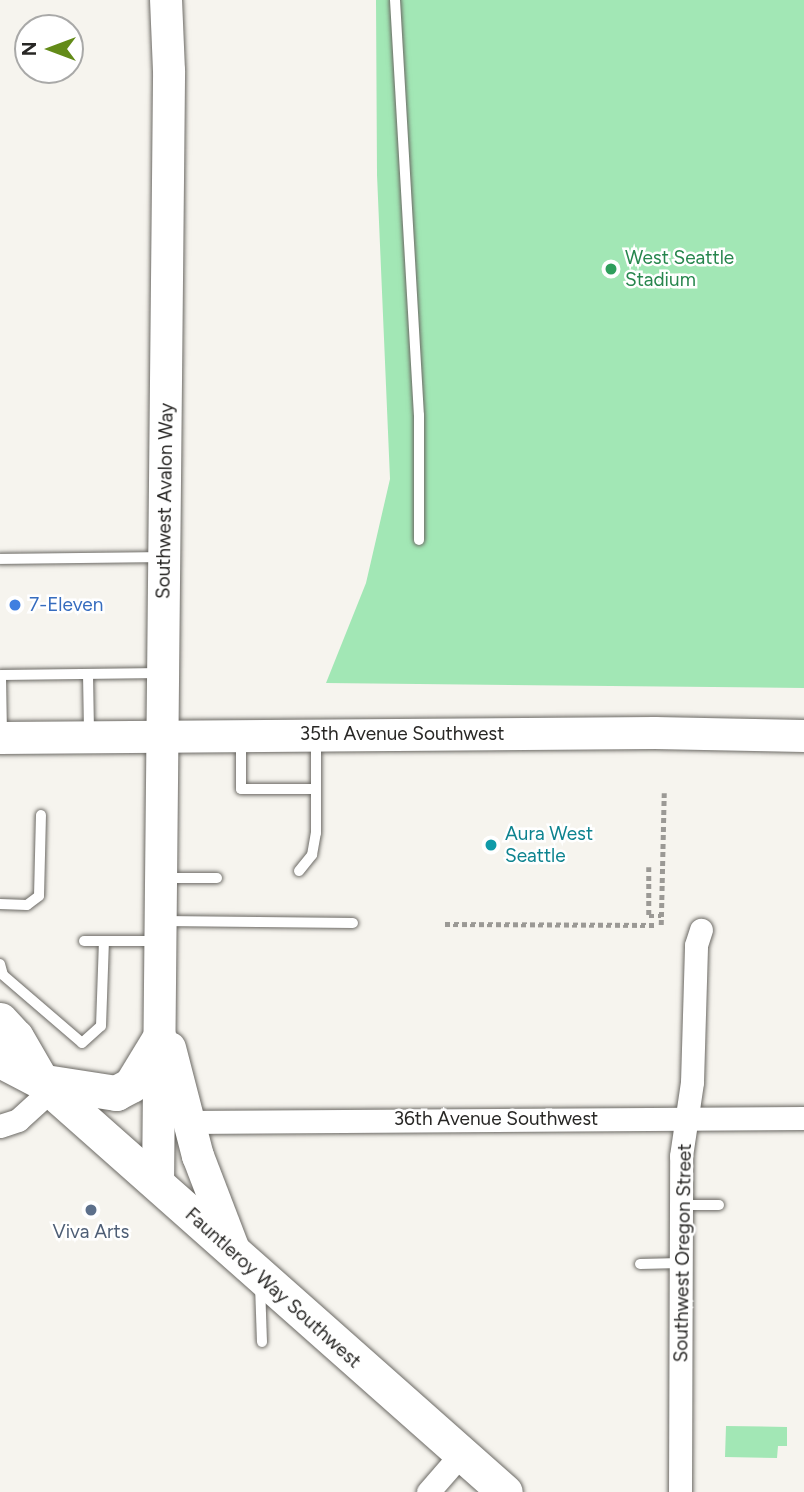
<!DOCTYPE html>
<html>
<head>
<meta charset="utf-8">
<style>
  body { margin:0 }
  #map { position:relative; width:804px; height:1492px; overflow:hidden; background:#f6f4ee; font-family:Figtree,sans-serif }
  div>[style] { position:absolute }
  .green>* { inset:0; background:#a2e7b5 }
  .path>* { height:4.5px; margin-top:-2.25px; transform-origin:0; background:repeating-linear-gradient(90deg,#9b9995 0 5px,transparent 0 8.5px) }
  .roads { filter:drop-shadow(0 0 2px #6b6964) drop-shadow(0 0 2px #6b6964) }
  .service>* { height:10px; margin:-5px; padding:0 5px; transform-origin:5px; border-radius:5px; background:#fff }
  .minor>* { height:23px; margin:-11.5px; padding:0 11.5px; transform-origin:11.5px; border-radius:11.5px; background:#fff }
  .secondary>* { height:32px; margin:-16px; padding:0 16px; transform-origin:16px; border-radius:16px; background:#fff }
  .primary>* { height:35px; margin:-17.5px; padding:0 17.5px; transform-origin:17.5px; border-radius:17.5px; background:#fff }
  .dots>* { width:19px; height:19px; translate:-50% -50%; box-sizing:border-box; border:4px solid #fff; border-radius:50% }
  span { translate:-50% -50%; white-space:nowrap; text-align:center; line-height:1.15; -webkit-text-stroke:5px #fff; paint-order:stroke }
  .leisure-label { font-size:19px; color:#27864d }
  .left { translate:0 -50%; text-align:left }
  .street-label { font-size:19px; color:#282725 }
  .shop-label { font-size:19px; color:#366cbe }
  .culture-label { font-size:19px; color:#0d838f }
  .service-label { font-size:19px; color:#4e5e75 }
  .north { position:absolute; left:14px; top:14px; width:70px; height:70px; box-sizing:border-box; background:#fff; border:2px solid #a9a9a8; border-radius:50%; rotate:270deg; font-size:19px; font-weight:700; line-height:28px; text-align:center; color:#282725 }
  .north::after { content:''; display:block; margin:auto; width:24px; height:32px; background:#638b18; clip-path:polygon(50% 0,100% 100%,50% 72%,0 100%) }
</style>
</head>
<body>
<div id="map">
  <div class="green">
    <i style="clip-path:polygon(376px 0,804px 0,804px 688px,326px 683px,366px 583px,390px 479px,377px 175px)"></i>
    <i style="clip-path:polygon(726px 1426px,787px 1427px,787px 1446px,778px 1446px,777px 1458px,725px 1457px)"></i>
  </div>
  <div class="path">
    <i style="left:649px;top:867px;width:49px;rotate:90deg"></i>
    <i style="left:649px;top:916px;width:12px"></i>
    <i style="left:445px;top:924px;width:209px;rotate:0.3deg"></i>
    <i style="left:661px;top:925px;width:132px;rotate:-88.7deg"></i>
  </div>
  <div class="roads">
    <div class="service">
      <i style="left:395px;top:0;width:416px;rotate:86.7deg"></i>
      <i style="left:419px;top:415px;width:125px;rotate:90deg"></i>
      <i style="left:0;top:559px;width:162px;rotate:-0.7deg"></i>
      <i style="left:88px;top:674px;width:60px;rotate:89deg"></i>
      <i style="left:2px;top:734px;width:59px;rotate:-91deg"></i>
      <i style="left:1px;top:675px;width:160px;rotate:-0.7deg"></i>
      <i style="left:241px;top:738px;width:51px;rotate:90deg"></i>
      <i style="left:241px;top:789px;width:75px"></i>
      <i style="left:299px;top:871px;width:21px;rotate:-51deg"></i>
      <i style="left:312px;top:855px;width:22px;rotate:-80deg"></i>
      <i style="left:316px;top:833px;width:94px;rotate:-90deg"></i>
      <i style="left:164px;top:878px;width:53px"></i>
      <i style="left:0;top:904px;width:27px;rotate:2deg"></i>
      <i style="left:27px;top:905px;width:15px;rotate:-37deg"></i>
      <i style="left:39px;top:896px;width:81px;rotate:-88.6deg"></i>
      <i style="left:163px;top:921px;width:190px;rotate:0.6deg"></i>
      <i style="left:84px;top:941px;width:73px"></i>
      <i style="left:0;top:964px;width:11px;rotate:75deg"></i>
      <i style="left:3px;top:975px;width:104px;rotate:40.7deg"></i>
      <i style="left:82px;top:1043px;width:25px;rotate:-42deg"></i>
      <i style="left:101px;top:1026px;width:85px;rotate:-88deg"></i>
      <i style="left:681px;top:1205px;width:38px"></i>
      <i style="left:640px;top:1264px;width:40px;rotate:-1.4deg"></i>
      <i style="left:260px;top:1285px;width:57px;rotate:88deg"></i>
    </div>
    <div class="minor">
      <i style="left:187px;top:1122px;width:617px;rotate:-0.37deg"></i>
      <i style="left:0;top:1126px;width:19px;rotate:-18deg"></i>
      <i style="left:18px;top:1120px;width:45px;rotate:-42.3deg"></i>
      <i style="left:428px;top:1492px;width:50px;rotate:-49deg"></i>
      <i style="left:680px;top:1492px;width:336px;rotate:-89.8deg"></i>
      <i style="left:681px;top:1156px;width:75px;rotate:-81.5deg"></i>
      <i style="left:692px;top:1082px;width:137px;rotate:-88.3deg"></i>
      <i style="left:696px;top:945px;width:16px;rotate:-72deg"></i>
    </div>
    <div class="secondary">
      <i style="left:0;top:738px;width:655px;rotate:-0.44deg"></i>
      <i style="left:655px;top:733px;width:149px;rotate:1.2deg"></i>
      <i style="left:170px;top:1048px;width:112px;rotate:75.5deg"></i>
      <i style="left:198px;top:1156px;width:106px;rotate:69deg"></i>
      <i style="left:158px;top:1185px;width:1114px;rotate:-89.43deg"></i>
      <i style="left:169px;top:71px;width:71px;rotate:-92.4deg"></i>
    </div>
    <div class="primary">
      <i style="left:0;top:1020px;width:23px;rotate:47deg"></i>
      <i style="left:16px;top:1037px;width:52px;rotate:60deg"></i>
      <i style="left:0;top:1060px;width:47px;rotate:27.6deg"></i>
      <i style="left:42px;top:1082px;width:618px;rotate:41.53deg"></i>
      <i style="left:45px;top:1082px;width:72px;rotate:8.8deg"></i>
      <i style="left:116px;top:1093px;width:17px;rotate:-28deg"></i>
      <i style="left:131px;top:1085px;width:54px;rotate:-58.7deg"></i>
    </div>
  </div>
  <div class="dots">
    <i style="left:611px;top:269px;background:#2e9e5b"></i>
    <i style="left:15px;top:605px;background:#3f7fe0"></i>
    <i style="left:491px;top:845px;background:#0f9aa8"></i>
    <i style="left:91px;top:1210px;background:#5c6f8a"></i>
  </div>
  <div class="leisure-label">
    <span class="left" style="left:625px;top:269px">West Seattle<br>Stadium</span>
  </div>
  <div class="street-label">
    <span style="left:165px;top:501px;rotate:-89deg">Southwest Avalon Way</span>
    <span style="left:402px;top:734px">35th Avenue Southwest</span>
    <span style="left:496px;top:1119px">36th Avenue Southwest</span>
    <span style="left:683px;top:1253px;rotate:-89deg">Southwest Oregon Street</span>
    <span style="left:273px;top:1288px;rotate:42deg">Fauntleroy Way Southwest</span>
  </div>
  <div class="shop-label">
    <span class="left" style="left:29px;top:605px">7-Eleven</span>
  </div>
  <div class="culture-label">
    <span class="left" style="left:505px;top:845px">Aura West<br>Seattle</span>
  </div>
  <div class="service-label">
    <span style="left:91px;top:1232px">Viva Arts</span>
  </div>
  <div class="north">N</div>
</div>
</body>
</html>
